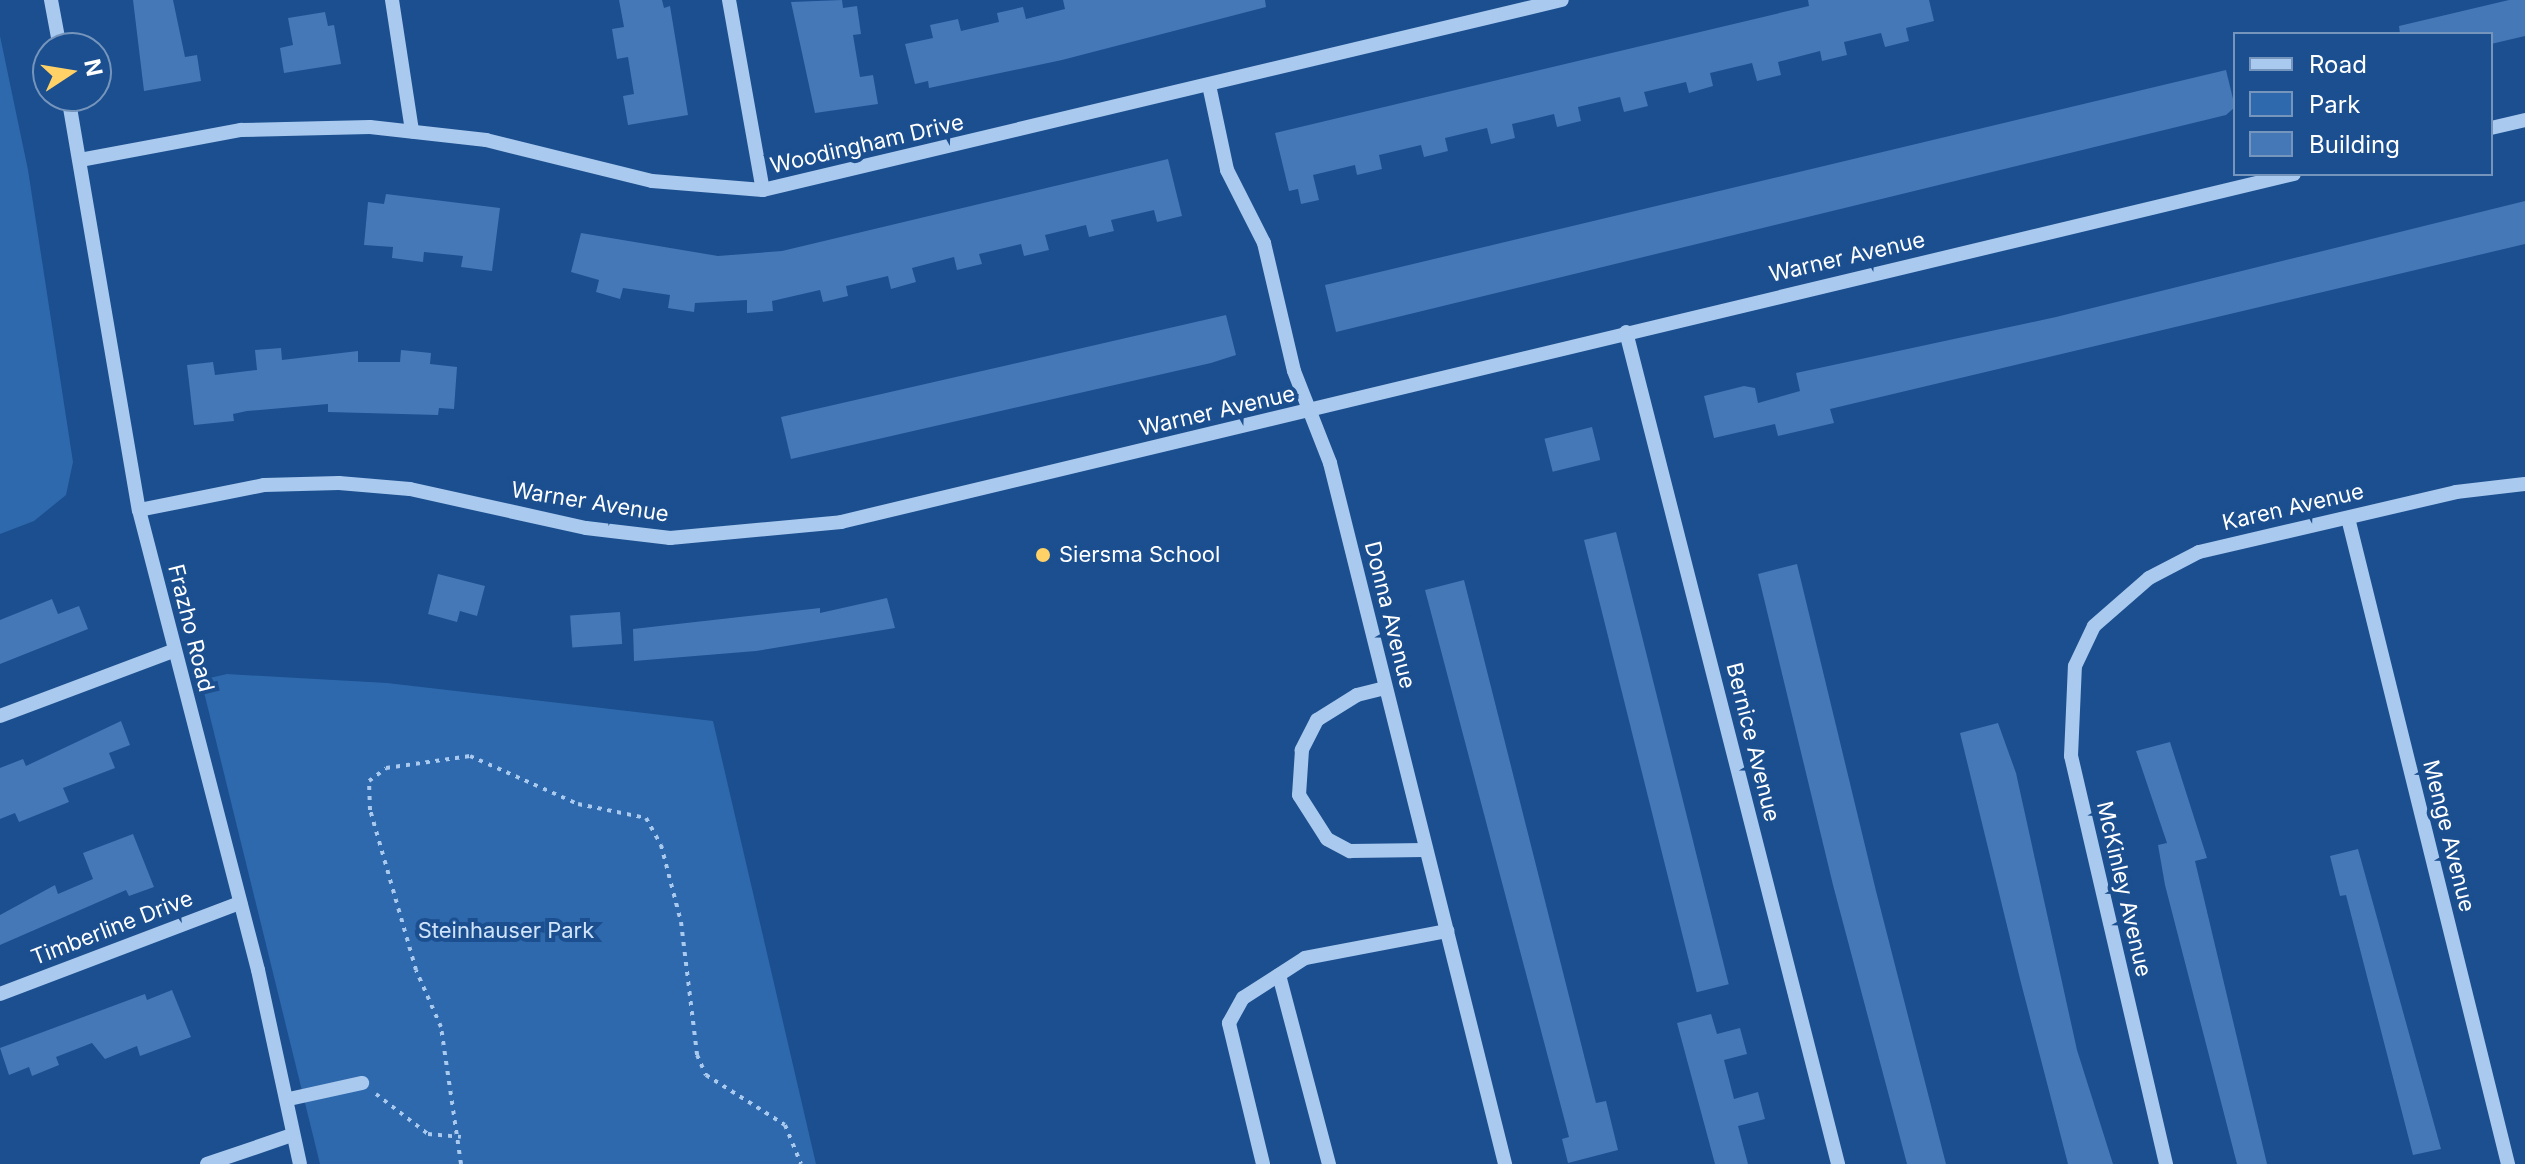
<!DOCTYPE html>
<html>
<head>
<meta charset="utf-8">
<style>
  body { margin:0 }
  #map { position:relative; width:2525px; height:1164px; overflow:hidden; background:#1b4f8f; font-family:Inter,sans-serif }
  div>[style] { position:absolute }
  .green>* { inset:0; background:#2e69ad }
  .building>* { inset:0; background:#4478b7; transform-origin:0 0 }
  .path>* { height:4px; margin-top:-2px; transform-origin:0; background:repeating-linear-gradient(90deg,#a9c9ee 0 4px,transparent 0 10px) }
  .minor>* { height:14px; margin:-7px; padding:0 7px; transform-origin:7px; border-radius:7px; background:#a9c9ee }
  .dots>* { width:22px; height:22px; translate:-50% -50%; box-sizing:border-box; border:4px solid #1b4f8f; border-radius:50% }
  span { translate:-50% -50%; white-space:nowrap; text-align:center; line-height:1.15; -webkit-text-stroke:8px #1b4f8f; paint-order:stroke }
  .street-label { font-size:22px; color:#fff }
  .poi-label { font-size:22px; color:#fff }
  .left { translate:0 -50%; text-align:left }
  .park-label { font-size:22px; color:#cfe3fa }
  .legend { position:absolute; left:2233px; top:32px; width:260px; height:144px; box-sizing:border-box; background:#1b4f8f; border:2px solid #7695bc; margin:0; padding:10px 14px; list-style:none; font-size:24px; color:#fff }
  .legend li { display:flex; align-items:center; gap:16px; height:40px }
  .legend b { width:40px; border:2px solid #7695bc }
  .north { position:absolute; left:32px; top:32px; width:80px; height:80px; box-sizing:border-box; background:#1b4f8f; border:2px solid #7695bc; border-radius:50%; rotate:78deg; font-size:22px; font-weight:700; line-height:32px; text-align:center; color:#fff }
  .north::after { content:''; display:block; margin:auto; width:28px; height:36px; background:#ffd166; clip-path:polygon(50% 0,100% 100%,50% 72%,0 100%) }
</style>
</head>
<body>
<div id="map">
  <div class="green">
    <i style="clip-path:polygon(0 36px,28px 170px,73px 462px,66px 495px,34px 521px,0 534px)"></i>
    <i style="clip-path:polygon(227px 674px,387px 683px,713px 721px,816px 1164px,320px 1164px,201px 680px)"></i>
  </div>
  <div class="building">
    <i style="clip-path:polygon(133px 0,173px 0,185px 57px,197px 55px,201px 81px,144px 91px)"></i>
    <i style="clip-path:polygon(619px 0,662px 0,664px 8px,670px 6px,688px 115px,628px 125px,623px 96px,634px 94px,628px 57px,617px 59px,612px 29px,624px 27px)"></i>
    <i style="clip-path:polygon(842px 0,843px 8px,857px 6px,861px 34px,853px 35px,860px 77px,873px 75px,878px 104px,815px 113px,791px 2px)"></i>
    <i style="clip-path:polygon(1063px 0,1265px 0,1266px 7px,1062px 60px,929px 88px,928px 81px,915px 84px,905px 44px,933px 38px,930px 25px,958px 19px,961px 31px,999px 22px,997px 13px,1023px 7px,1026px 19px,1065px 9px)"></i>
    <i style="clip-path:polygon(1808px 0,1929px 0,1934px 21px,1906px 28px,1909px 41px,1885px 47px,1881px 33px,1844px 42px,1847px 55px,1822px 61px,1820px 51px,1778px 62px,1781px 75px,1757px 81px,1752px 63px,1710px 73px,1713px 86px,1689px 93px,1686px 82px,1644px 92px,1648px 106px,1624px 112px,1620px 97px,1578px 107px,1581px 121px,1557px 127px,1554px 114px,1512px 124px,1515px 138px,1491px 144px,1487px 128px,1445px 138px,1448px 151px,1424px 157px,1421px 145px,1379px 155px,1382px 169px,1357px 175px,1355px 165px,1313px 175px,1319px 200px,1301px 204px,1298px 189px,1289px 191px,1275px 133px,1809px 6px)"></i>
    <i style="clip-path:polygon(2509px 0,2525px 0,2525px 36px,2491px 44px,2491px 34px,2400px 34px,2399px 26px)"></i>
    <i style="clip-path:polygon(325px 12px,328px 26px,334px 25px,341px 64px,284px 73px,280px 48px,293px 45px,288px 18px)"></i>
    <i style="clip-path:polygon(2226px 70px,2235px 107px,2226px 115px,1336px 332px,1325px 285px)"></i>
    <i style="clip-path:polygon(1168px 159px,1182px 216px,1157px 222px,1154px 210px,1111px 220px,1114px 231px,1089px 237px,1086px 225px,1045px 235px,1049px 250px,1024px 256px,1021px 244px,979px 254px,982px 264px,957px 270px,954px 257px,912px 268px,916px 282px,891px 289px,888px 276px,846px 286px,848px 296px,823px 302px,820px 290px,772px 301px,773px 311px,747px 313px,747px 300px,695px 303px,694px 312px,668px 308px,670px 295px,623px 288px,620px 299px,596px 292px,599px 280px,571px 272px,581px 233px,718px 256px,782px 251px)"></i>
    <i style="clip-path:polygon(386px 194px,500px 208px,492px 271px,461px 267px,463px 256px,424px 252px,423px 262px,392px 258px,393px 247px,364px 245px,368px 202px,384px 204px)"></i>
    <i style="clip-path:polygon(2525px 201px,2525px 244px,1830px 409px,1834px 423px,1778px 436px,1775px 424px,1714px 438px,1704px 396px,1744px 386px,1755px 388px,1758px 403px,1800px 391px,1796px 373px,2056px 317px)"></i>
    <i style="clip-path:polygon(1226px 315px,1236px 355px,1211px 363px,791px 459px,781px 417px)"></i>
    <i style="clip-path:polygon(281px 348px,282px 360px,358px 351px,358px 362px,400px 362px,401px 350px,431px 353px,430px 364px,457px 367px,454px 409px,439px 408px,438px 415px,328px 412px,328px 404px,247px 411px,233px 414px,234px 421px,194px 425px,187px 365px,213px 362px,215px 375px,257px 370px,255px 350px)"></i>
    <i style="left:1592px;top:427px;width:34px;height:49px;rotate:76deg"></i>
    <i style="left:1616px;top:532px;width:466px;height:33px;rotate:76deg"></i>
    <i style="clip-path:polygon(1797px 564px,1876px 891px,1946px 1164px,1907px 1164px,1833px 885px,1758px 574px)"></i>
    <i style="clip-path:polygon(438px 574px,485px 586px,477px 616px,460px 611px,457px 622px,428px 614px)"></i>
    <i style="clip-path:polygon(1464px 580px,1596px 1103px,1606px 1101px,1618px 1150px,1568px 1163px,1562px 1139px,1569px 1137px,1425px 590px)"></i>
    <i style="clip-path:polygon(887px 598px,895px 628px,756px 651px,634px 661px,633px 629px,820px 608px,820px 613px)"></i>
    <i style="clip-path:polygon(52px 599px,58px 614px,79px 606px,88px 629px,0 664px,0 620px)"></i>
    <i style="left:620px;top:612px;width:32px;height:50px;rotate:86deg"></i>
    <i style="clip-path:polygon(121px 721px,130px 745px,109px 753px,115px 768px,63px 788px,69px 802px,19px 822px,15px 813px,0 819px,0 768px,23px 759px,26px 766px)"></i>
    <i style="clip-path:polygon(1998px 723px,2016px 773px,2077px 1050px,2113px 1164px,2068px 1164px,2020px 979px,1960px 733px)"></i>
    <i style="clip-path:polygon(2170px 742px,2207px 858px,2195px 861px,2267px 1164px,2237px 1164px,2165px 885px,2158px 845px,2167px 843px,2136px 751px)"></i>
    <i style="clip-path:polygon(133px 834px,154px 887px,129px 896px,126px 890px,0 945px,0 915px,55px 885px,58px 894px,93px 879px,83px 853px)"></i>
    <i style="clip-path:polygon(2358px 849px,2441px 1149px,2413px 1155px,2346px 895px,2340px 896px,2330px 856px)"></i>
    <i style="clip-path:polygon(172px 990px,191px 1037px,140px 1056px,137px 1046px,105px 1059px,92px 1043px,56px 1057px,59px 1065px,32px 1076px,29px 1067px,9px 1075px,0 1048px,145px 994px,147px 1000px)"></i>
    <i style="clip-path:polygon(1711px 1014px,1717px 1034px,1740px 1028px,1747px 1054px,1724px 1060px,1734px 1099px,1758px 1092px,1765px 1119px,1738px 1126px,1748px 1164px,1715px 1164px,1677px 1023px)"></i>
  </div>
  <div class="path">
    <i style="left:376px;top:1094px;width:66px;rotate:37.6deg"></i>
    <i style="left:428px;top:1134px;width:33px;rotate:5deg"></i>
    <i style="left:461px;top:1164px;width:138px;rotate:-98.3deg"></i>
    <i style="left:441px;top:1027px;width:62px;rotate:-113.7deg"></i>
    <i style="left:416px;top:970px;width:166px;rotate:-106deg"></i>
    <i style="left:370px;top:810px;width:29px;rotate:-92deg"></i>
    <i style="left:369px;top:781px;width:21px;rotate:-37deg"></i>
    <i style="left:386px;top:768px;width:85px;rotate:-8.1deg"></i>
    <i style="left:470px;top:756px;width:118px;rotate:24deg"></i>
    <i style="left:578px;top:804px;width:69px;rotate:11.6deg"></i>
    <i style="left:646px;top:818px;width:31px;rotate:61deg"></i>
    <i style="left:661px;top:845px;width:80px;rotate:75.4deg"></i>
    <i style="left:681px;top:922px;width:134px;rotate:83.1deg"></i>
    <i style="left:697px;top:1055px;width:22px;rotate:66deg"></i>
    <i style="left:706px;top:1075px;width:93px;rotate:32.3deg"></i>
    <i style="left:785px;top:1125px;width:42px;rotate:67.7deg"></i>
  </div>
  <div class="minor">
    <i style="left:51px;top:0;width:49px;rotate:79.4deg"></i>
    <i style="left:392px;top:0;width:133px;rotate:81.3deg"></i>
    <i style="left:729px;top:0;width:193px;rotate:79.9deg"></i>
    <i style="left:1209px;top:85px;width:87px;rotate:78deg"></i>
    <i style="left:1227px;top:170px;width:82px;rotate:63.1deg"></i>
    <i style="left:1264px;top:243px;width:131px;rotate:76.8deg"></i>
    <i style="left:1294px;top:371px;width:99px;rotate:68.6deg"></i>
    <i style="left:1330px;top:463px;width:723px;rotate:75.98deg"></i>
    <i style="left:68px;top:96px;width:420px;rotate:80.3deg"></i>
    <i style="left:139px;top:510px;width:475px;rotate:75.5deg"></i>
    <i style="left:258px;top:970px;width:198px;rotate:77.8deg"></i>
    <i style="left:2491px;top:128px;width:35px;rotate:-13deg"></i>
    <i style="left:80px;top:160px;width:164px;rotate:-10.6deg"></i>
    <i style="left:241px;top:130px;width:129px;rotate:-1.3deg"></i>
    <i style="left:370px;top:127px;width:117px;rotate:6.4deg"></i>
    <i style="left:486px;top:140px;width:171px;rotate:13.9deg"></i>
    <i style="left:652px;top:181px;width:111px;rotate:4.6deg"></i>
    <i style="left:763px;top:190px;width:821px;rotate:-13.38deg"></i>
    <i style="left:1626px;top:332px;width:859px;rotate:75.7deg"></i>
    <i style="left:139px;top:510px;width:127px;rotate:-11.3deg"></i>
    <i style="left:264px;top:485px;width:75px;rotate:-1.5deg"></i>
    <i style="left:339px;top:483px;width:71px;rotate:4.8deg"></i>
    <i style="left:410px;top:489px;width:180px;rotate:12.5deg"></i>
    <i style="left:586px;top:528px;width:85px;rotate:6.8deg"></i>
    <i style="left:670px;top:538px;width:172px;rotate:-5.3deg"></i>
    <i style="left:841px;top:522px;width:1494px;rotate:-13.47deg"></i>
    <i style="left:2348px;top:518px;width:666px;rotate:76.09deg"></i>
    <i style="left:1385px;top:688px;width:29px;rotate:166deg"></i>
    <i style="left:1357px;top:695px;width:47px;rotate:148deg"></i>
    <i style="left:1317px;top:720px;width:34px;rotate:117deg"></i>
    <i style="left:1302px;top:750px;width:45px;rotate:93.8deg"></i>
    <i style="left:1299px;top:795px;width:52px;rotate:57.5deg"></i>
    <i style="left:1327px;top:839px;width:26px;rotate:28deg"></i>
    <i style="left:1350px;top:851px;width:75px;rotate:-0.8deg"></i>
    <i style="left:0;top:716px;width:185px;rotate:-20.6deg"></i>
    <i style="left:1279px;top:975px;width:196px;rotate:75.2deg"></i>
    <i style="left:0;top:994px;width:257px;rotate:-20.8deg"></i>
    <i style="left:289px;top:1099px;width:75px;rotate:-12.4deg"></i>
    <i style="left:207px;top:1164px;width:90px;rotate:-18.8deg"></i>
    <i style="left:1263px;top:1164px;width:145px;rotate:-103.6deg"></i>
    <i style="left:1229px;top:1023px;width:29px;rotate:-61deg"></i>
    <i style="left:1243px;top:998px;width:74px;rotate:-32.8deg"></i>
    <i style="left:1305px;top:958px;width:145px;rotate:-10.8deg"></i>
    <i style="left:2166px;top:1164px;width:419px;rotate:-103.1deg"></i>
    <i style="left:2071px;top:756px;width:90px;rotate:-87.5deg"></i>
    <i style="left:2075px;top:666px;width:44px;rotate:-64.6deg"></i>
    <i style="left:2094px;top:626px;width:73px;rotate:-41.1deg"></i>
    <i style="left:2149px;top:578px;width:56px;rotate:-27.5deg"></i>
    <i style="left:2199px;top:552px;width:264px;rotate:-13.1deg"></i>
    <i style="left:2456px;top:492px;width:69px;rotate:-6.6deg"></i>
  </div>
  <div class="dots">
    <i style="left:1043px;top:555px;background:#ffd166"></i>
  </div>
  <div class="street-label">
    <span style="left:867px;top:144px;rotate:-13deg">Woodingham Drive</span>
    <span style="left:1847px;top:257px;rotate:-13deg">Warner Avenue</span>
    <span style="left:1217px;top:411px;rotate:-13deg">Warner Avenue</span>
    <span style="left:590px;top:502px;rotate:9deg">Warner Avenue</span>
    <span style="left:2293px;top:507px;rotate:-13deg">Karen Avenue</span>
    <span style="left:1390px;top:615px;rotate:76deg">Donna Avenue</span>
    <span style="left:191px;top:628px;rotate:76deg">Frazho Road</span>
    <span style="left:1753px;top:742px;rotate:76deg">Bernice Avenue</span>
    <span style="left:2449px;top:836px;rotate:76deg">Menge Avenue</span>
    <span style="left:2124px;top:889px;rotate:77deg">McKinley Avenue</span>
    <span style="left:112px;top:928px;rotate:-21deg">Timberline Drive</span>
  </div>
  <div class="poi-label">
    <span class="left" style="left:1059px;top:555px">Siersma School</span>
  </div>
  <div class="park-label">
    <span style="left:506px;top:931px">Steinhauser Park</span>
  </div>
  <ul class="legend">
  <li><b style="height:10px;background:#a9c9ee"></b>Road</li>
  <li><b style="height:22px;background:#2e69ad"></b>Park</li>
  <li><b style="height:22px;background:#4478b7"></b>Building</li>
  </ul>
  <div class="north">N</div>
</div>
</body>
</html>
